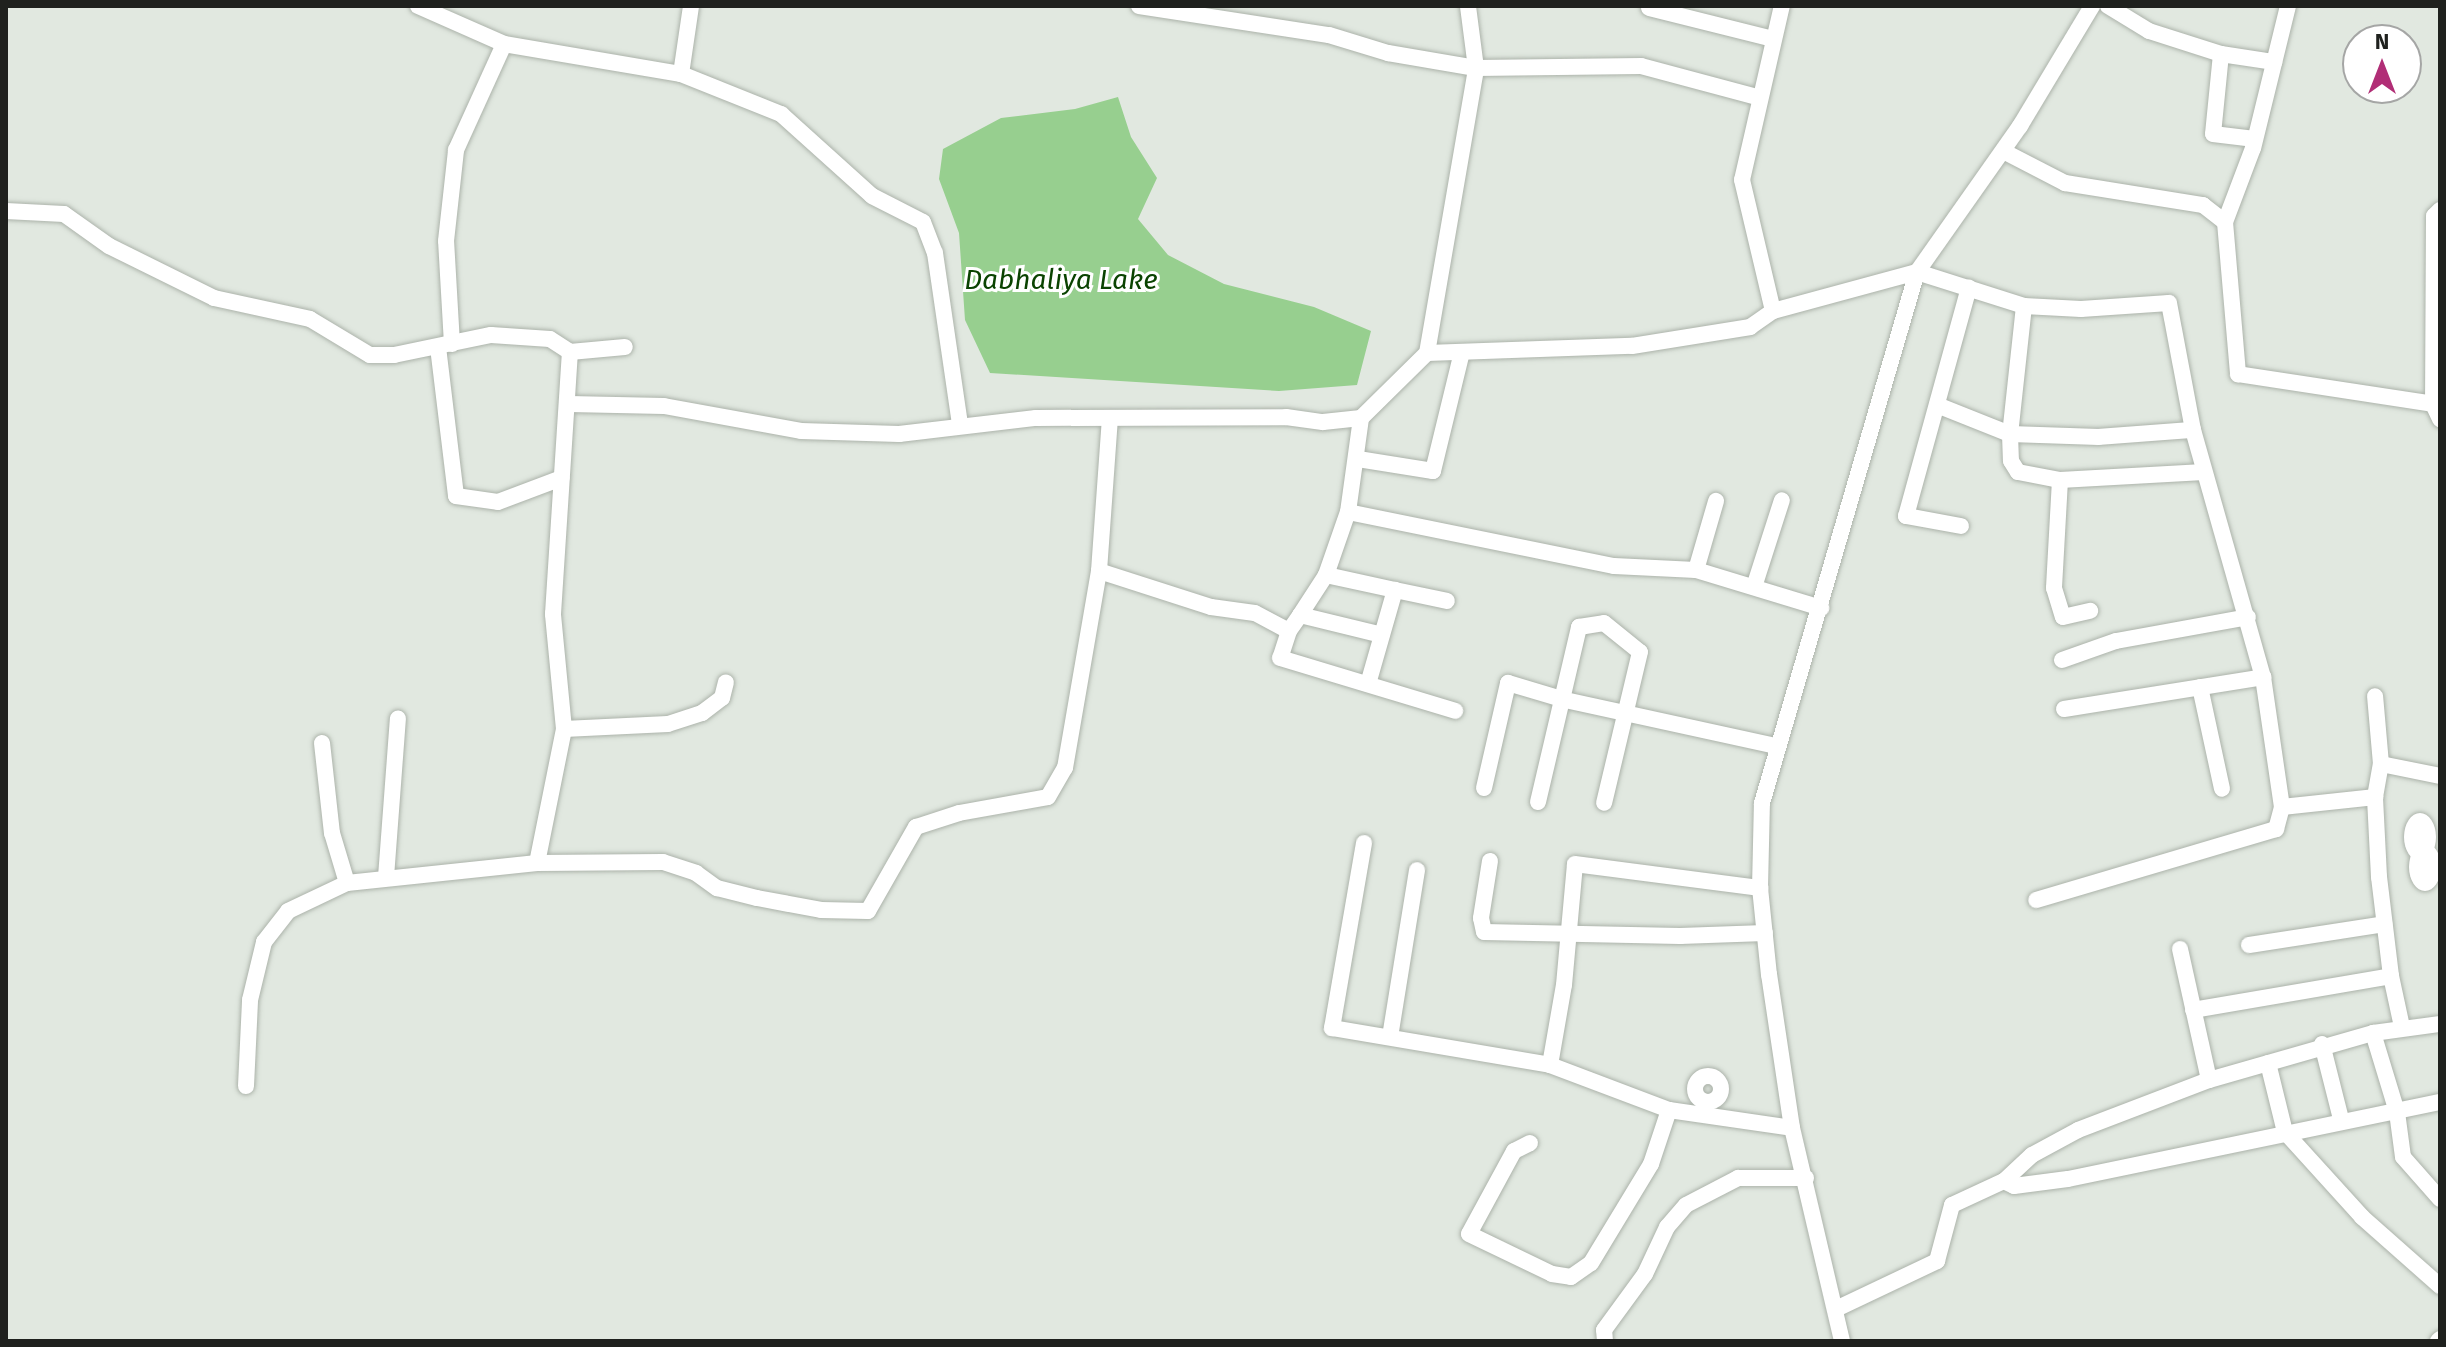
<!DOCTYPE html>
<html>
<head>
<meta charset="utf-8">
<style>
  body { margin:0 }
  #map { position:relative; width:2446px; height:1347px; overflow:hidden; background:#e1e8e0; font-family:"Fira Sans",sans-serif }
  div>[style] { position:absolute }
  .water>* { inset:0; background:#97cf8f }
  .roads { filter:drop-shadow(0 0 2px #acb3aa) drop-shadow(0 0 2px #acb3aa) }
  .minor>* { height:16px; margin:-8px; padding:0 8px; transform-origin:8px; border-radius:8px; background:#fff }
  .minor>.ring { margin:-8px; padding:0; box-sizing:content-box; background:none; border:16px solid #fff; border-radius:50% }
  span { translate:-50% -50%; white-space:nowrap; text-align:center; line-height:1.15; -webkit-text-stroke:6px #fff; paint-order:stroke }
  .water-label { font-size:28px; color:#0a4301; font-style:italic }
  .frame { position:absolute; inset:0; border:8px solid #1f211e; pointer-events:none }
  .north { position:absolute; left:2342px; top:24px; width:80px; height:80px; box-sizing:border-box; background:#fff; border:2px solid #a5a6a5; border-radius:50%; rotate:0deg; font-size:22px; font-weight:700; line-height:32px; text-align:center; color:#1f211e }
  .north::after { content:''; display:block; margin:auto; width:28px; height:36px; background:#b12e76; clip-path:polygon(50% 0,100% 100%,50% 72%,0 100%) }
</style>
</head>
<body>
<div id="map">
  <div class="water">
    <i style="clip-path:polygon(1118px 97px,1131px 137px,1157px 178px,1138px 219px,1168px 255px,1224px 284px,1314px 307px,1371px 331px,1357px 385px,1279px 391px,990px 373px,965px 320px,959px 233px,939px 179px,943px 149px,1001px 118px,1075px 109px)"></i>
  </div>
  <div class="roads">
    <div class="minor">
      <i style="left:418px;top:6px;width:94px;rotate:23.8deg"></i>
      <i style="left:504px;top:44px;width:180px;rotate:9.6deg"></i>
      <i style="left:681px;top:74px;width:69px;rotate:-81.6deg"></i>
      <i style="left:1139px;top:6px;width:192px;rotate:8.7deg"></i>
      <i style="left:1329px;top:35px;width:62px;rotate:17deg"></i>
      <i style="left:1388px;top:53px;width:89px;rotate:9.7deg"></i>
      <i style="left:1476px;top:68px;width:165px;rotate:-0.7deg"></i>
      <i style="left:1641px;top:66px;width:120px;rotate:15deg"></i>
      <i style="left:2108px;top:6px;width:48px;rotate:31.4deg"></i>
      <i style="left:2149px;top:31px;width:76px;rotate:17.7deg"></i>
      <i style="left:2221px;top:54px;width:54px;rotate:8.6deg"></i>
      <i style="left:2288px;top:6px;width:146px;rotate:103.8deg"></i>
      <i style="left:2253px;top:148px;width:79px;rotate:110.7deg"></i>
      <i style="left:2225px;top:222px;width:153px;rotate:85.1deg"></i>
      <i style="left:2238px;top:374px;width:197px;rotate:8.7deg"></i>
      <i style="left:1649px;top:8px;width:128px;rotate:14deg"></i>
      <i style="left:2221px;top:54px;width:80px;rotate:95.7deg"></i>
      <i style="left:2213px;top:134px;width:42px;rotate:6.8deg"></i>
      <i style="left:681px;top:74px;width:108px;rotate:21.8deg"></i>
      <i style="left:781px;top:114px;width:122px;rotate:42deg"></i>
      <i style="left:872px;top:196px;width:57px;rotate:27deg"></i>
      <i style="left:923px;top:222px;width:33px;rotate:69deg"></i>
      <i style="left:935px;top:253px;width:174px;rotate:81.7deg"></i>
      <i style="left:2003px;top:151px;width:70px;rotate:27.3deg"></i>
      <i style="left:2065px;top:183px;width:140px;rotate:9.1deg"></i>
      <i style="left:2203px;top:205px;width:28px;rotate:38deg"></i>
      <i style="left:2440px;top:210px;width:8px;rotate:135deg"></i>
      <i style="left:2434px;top:216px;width:188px;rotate:90.3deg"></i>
      <i style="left:2433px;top:404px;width:17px;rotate:65deg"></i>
      <i style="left:6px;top:211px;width:58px;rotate:3deg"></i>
      <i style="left:64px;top:214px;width:55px;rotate:35.4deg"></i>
      <i style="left:109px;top:246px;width:117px;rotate:26.3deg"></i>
      <i style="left:214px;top:298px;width:98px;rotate:12.3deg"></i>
      <i style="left:310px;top:319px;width:70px;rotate:31deg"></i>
      <i style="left:370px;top:355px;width:24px"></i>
      <i style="left:394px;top:355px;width:99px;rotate:-11.7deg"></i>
      <i style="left:491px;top:335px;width:59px;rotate:3.9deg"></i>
      <i style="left:550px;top:339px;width:24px;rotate:33deg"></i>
      <i style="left:570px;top:352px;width:55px;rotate:-5.2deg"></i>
      <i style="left:2024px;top:306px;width:129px;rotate:96.2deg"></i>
      <i style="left:2010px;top:434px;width:27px;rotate:88deg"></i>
      <i style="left:2011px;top:461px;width:13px;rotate:58deg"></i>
      <i style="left:2018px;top:472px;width:43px;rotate:10.8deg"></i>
      <i style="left:2060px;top:480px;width:144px;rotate:-3.2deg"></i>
      <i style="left:1773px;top:311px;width:135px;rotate:-103.3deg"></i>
      <i style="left:1742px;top:180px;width:179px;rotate:-77.1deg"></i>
      <i style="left:452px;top:344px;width:103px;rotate:-93.3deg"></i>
      <i style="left:446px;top:241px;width:92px;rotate:-83.7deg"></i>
      <i style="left:456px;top:150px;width:116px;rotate:-65.6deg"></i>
      <i style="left:438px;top:347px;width:150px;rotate:83.1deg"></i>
      <i style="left:456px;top:496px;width:42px;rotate:8.1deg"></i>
      <i style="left:498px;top:502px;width:68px;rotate:-20.6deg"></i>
      <i style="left:1427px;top:353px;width:205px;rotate:-2deg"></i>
      <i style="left:1632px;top:346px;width:120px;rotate:-9.1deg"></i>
      <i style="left:1750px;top:327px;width:28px;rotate:-35deg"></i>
      <i style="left:1773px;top:311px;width:149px;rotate:-15.2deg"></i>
      <i style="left:1917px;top:272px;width:112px;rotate:17.6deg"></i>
      <i style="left:2024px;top:306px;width:57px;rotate:3deg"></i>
      <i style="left:2081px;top:309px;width:88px;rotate:-3.9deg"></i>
      <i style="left:2169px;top:303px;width:129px;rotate:79.3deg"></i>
      <i style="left:2193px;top:430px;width:257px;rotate:74.2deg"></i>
      <i style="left:2263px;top:677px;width:131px;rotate:81.7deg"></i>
      <i style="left:2282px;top:807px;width:23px;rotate:105deg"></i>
      <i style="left:2276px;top:829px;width:250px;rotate:163.5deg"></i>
      <i style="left:569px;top:404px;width:95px;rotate:1.2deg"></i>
      <i style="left:664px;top:406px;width:139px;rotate:10.3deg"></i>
      <i style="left:801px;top:431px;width:98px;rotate:1.8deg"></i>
      <i style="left:899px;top:434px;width:138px;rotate:-6.7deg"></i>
      <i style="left:1036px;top:418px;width:250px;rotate:-0.2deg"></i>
      <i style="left:1286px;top:417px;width:37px;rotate:8deg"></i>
      <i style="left:1323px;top:422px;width:38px;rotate:-6deg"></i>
      <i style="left:1361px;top:418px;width:93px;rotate:-44.6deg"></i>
      <i style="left:1427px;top:353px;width:289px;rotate:-80.2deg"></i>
      <i style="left:1476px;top:68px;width:63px;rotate:-97.4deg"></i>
      <i style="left:1937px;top:405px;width:79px;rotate:21.7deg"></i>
      <i style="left:2010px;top:434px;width:89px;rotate:1.9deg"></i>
      <i style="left:2099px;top:437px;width:94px;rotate:-4.3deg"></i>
      <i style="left:1358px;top:459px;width:76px;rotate:9.1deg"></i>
      <i style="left:1433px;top:471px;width:122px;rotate:-76.3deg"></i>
      <i style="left:2060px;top:480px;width:108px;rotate:93.2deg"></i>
      <i style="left:2054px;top:588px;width:30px;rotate:73deg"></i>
      <i style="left:2063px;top:617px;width:28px;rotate:-13deg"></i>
      <i style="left:1348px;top:512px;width:95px;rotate:-82.1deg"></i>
      <i style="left:1961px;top:526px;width:56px;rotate:-169.7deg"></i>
      <i style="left:1906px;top:516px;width:237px;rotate:-74.6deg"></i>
      <i style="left:1696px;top:570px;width:72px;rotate:-73.8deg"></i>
      <i style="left:1099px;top:571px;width:118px;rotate:17.8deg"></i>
      <i style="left:1211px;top:607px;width:44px;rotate:7.8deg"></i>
      <i style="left:1255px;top:613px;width:38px;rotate:28deg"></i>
      <i style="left:1289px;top:631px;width:28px;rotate:108deg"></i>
      <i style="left:1280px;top:658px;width:183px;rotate:16.8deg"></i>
      <i style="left:1754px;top:587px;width:91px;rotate:-72.2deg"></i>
      <i style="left:1395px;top:590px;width:71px;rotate:-167.7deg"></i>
      <i style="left:1326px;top:575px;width:67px;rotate:-70.8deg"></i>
      <i style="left:1348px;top:512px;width:271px;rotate:11.5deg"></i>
      <i style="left:1614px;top:566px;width:82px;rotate:2.8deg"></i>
      <i style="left:1696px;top:570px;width:131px;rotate:16.9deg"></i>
      <i style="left:1300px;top:615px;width:48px;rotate:-57deg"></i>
      <i style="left:1289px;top:631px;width:19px;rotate:-55deg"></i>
      <i style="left:1300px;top:615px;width:84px;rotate:13.7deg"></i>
      <i style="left:2062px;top:660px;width:57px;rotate:-19.4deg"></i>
      <i style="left:2116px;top:641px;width:134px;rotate:-10.3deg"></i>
      <i style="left:1368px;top:684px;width:98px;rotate:-74deg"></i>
      <i style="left:1395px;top:590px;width:53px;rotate:11.9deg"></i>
      <i style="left:2200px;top:687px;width:104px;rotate:77.8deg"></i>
      <i style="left:2064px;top:709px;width:202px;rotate:-9.1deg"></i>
      <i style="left:564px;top:729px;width:104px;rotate:-2.8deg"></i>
      <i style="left:668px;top:724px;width:36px;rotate:-18deg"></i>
      <i style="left:702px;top:713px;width:25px;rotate:-37deg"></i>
      <i style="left:722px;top:698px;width:16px;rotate:-76deg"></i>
      <i style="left:322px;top:743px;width:91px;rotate:83.7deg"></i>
      <i style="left:332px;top:833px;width:52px;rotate:73.3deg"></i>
      <i style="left:2381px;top:764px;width:60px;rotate:11.5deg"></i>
      <i style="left:1484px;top:788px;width:108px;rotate:-77.1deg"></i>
      <i style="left:1508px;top:683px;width:59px;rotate:16.6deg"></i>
      <i style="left:1565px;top:700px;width:216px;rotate:12.3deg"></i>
      <i style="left:1538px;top:802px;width:180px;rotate:-76.8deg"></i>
      <i style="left:1579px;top:627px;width:25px;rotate:-9deg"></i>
      <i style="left:1604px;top:623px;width:46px;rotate:38.9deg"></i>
      <i style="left:1640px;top:652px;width:155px;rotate:103.4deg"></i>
      <i style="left:2282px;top:807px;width:94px;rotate:-6.1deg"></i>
      <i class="ring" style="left:2411.5px;top:820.5px;width:-5px;height:-5px"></i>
      <i style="left:1364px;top:843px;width:188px;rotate:99.8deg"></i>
      <i style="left:1332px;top:1028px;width:221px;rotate:9.6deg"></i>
      <i style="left:1550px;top:1065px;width:127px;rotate:20.7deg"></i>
      <i style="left:1669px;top:1110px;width:124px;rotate:8.3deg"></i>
      <i class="ring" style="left:2417px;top:851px;width:-2px;height:-2px"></i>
      <i style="left:1490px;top:861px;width:58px;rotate:99deg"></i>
      <i style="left:1481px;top:918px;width:14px;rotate:78deg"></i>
      <i style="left:1484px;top:932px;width:196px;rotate:1.2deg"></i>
      <i style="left:1680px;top:936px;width:85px;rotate:-2deg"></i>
      <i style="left:537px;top:863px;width:137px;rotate:-78.6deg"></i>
      <i style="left:564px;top:729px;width:116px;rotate:-95.5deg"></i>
      <i style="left:553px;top:614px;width:263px;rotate:-86.3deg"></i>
      <i style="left:386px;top:877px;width:159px;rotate:-85.7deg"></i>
      <i style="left:2249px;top:945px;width:137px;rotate:-8.8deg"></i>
      <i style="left:2180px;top:949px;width:134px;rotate:77.5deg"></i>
      <i style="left:2391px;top:976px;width:52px;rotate:77.8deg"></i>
      <i style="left:2193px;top:1010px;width:201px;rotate:-9.7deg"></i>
      <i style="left:2391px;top:976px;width:100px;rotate:-96.9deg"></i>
      <i style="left:2379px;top:877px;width:80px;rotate:-92.9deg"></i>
      <i style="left:2375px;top:797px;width:34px;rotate:-80deg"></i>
      <i style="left:2381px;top:764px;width:68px;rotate:-95deg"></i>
      <i style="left:2373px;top:1033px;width:68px;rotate:-7.7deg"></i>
      <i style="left:1390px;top:1037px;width:169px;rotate:-80.8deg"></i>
      <i style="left:2322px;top:1044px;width:77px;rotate:75.8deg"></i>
      <i style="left:2268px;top:1063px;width:71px;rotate:76.2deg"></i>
      <i style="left:2285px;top:1132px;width:115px;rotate:47.8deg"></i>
      <i style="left:2362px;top:1217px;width:104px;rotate:41.5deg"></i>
      <i style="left:1550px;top:1065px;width:81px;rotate:-80.1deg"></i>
      <i style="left:1564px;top:985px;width:121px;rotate:-84.8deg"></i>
      <i style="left:1575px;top:864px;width:187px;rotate:7.4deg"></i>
      <i class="ring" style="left:1695px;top:1076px;width:10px;height:10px"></i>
      <i style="left:246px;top:1086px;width:86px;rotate:-87.3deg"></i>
      <i style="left:250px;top:1000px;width:60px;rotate:-76.4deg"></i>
      <i style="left:264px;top:942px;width:39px;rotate:-52deg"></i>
      <i style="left:288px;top:911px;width:65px;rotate:-25.4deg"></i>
      <i style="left:347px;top:883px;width:191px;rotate:-6deg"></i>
      <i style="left:537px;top:863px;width:126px;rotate:-0.5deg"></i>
      <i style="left:663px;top:862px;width:35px;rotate:18deg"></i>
      <i style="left:696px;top:873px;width:26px;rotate:36deg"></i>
      <i style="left:717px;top:888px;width:41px;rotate:14deg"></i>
      <i style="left:757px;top:898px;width:65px;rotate:10.6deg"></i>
      <i style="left:821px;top:910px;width:47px;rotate:1.2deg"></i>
      <i style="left:868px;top:911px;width:97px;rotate:-60.3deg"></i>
      <i style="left:916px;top:827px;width:45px;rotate:-18deg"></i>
      <i style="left:959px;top:813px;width:90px;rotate:-10.2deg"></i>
      <i style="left:1048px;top:797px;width:34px;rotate:-60deg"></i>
      <i style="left:1065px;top:768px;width:200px;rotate:-80.2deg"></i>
      <i style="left:1099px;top:571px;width:153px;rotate:-85.9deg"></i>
      <i style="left:1530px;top:1143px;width:18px;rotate:153deg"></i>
      <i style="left:1514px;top:1151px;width:94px;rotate:118.5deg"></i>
      <i style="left:1469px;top:1234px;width:92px;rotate:25.7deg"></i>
      <i style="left:1552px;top:1274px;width:19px;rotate:9deg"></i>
      <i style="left:1571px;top:1277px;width:24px;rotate:-35deg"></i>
      <i style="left:1591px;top:1263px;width:116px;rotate:-58.8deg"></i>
      <i style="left:1651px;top:1164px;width:57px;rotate:-71.6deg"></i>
      <i style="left:2004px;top:1181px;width:11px;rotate:27deg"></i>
      <i style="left:2014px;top:1186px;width:54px;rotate:-7.4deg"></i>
      <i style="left:2068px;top:1179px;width:380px;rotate:-11.7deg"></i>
      <i style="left:1836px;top:1309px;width:112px;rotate:-25.4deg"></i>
      <i style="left:1937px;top:1261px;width:58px;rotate:-75deg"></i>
      <i style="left:1952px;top:1205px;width:57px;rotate:-24.8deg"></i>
      <i style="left:2004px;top:1181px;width:38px;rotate:-43deg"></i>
      <i style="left:2032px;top:1155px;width:52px;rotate:-28.5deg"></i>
      <i style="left:2078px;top:1130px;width:140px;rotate:-20.9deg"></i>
      <i style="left:2209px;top:1080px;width:171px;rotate:-16deg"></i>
      <i style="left:2373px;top:1033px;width:83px;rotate:73.1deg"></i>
      <i style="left:2397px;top:1112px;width:45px;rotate:82.4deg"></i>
      <i style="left:2403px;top:1157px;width:56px;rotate:48.6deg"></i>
      <i style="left:1605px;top:1341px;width:11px;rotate:-95deg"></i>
      <i style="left:1604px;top:1330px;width:69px;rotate:-53.8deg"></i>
      <i style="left:1645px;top:1274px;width:52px;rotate:-64.9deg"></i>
      <i style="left:1667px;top:1227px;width:29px;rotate:-49deg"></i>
      <i style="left:1686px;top:1205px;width:59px;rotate:-27.4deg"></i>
      <i style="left:1738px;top:1178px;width:68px"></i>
      <i style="left:1842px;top:1341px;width:219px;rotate:-103.2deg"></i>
      <i style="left:1792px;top:1128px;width:155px;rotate:-98.5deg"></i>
      <i style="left:1769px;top:975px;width:87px;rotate:-95.9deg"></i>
      <i style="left:1760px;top:888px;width:85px;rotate:-88.7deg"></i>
      <i style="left:1762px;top:803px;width:553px;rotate:-73.73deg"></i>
      <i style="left:1917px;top:272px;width:179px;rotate:-54.8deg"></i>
      <i style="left:2020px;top:126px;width:140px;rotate:-59deg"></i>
      <i style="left:2438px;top:1341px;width:3px;rotate:-45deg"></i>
    </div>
  </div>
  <div class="water-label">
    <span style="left:1061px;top:280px">Dabhaliya Lake</span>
  </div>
  <div class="frame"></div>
  <div class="north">N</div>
</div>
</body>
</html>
